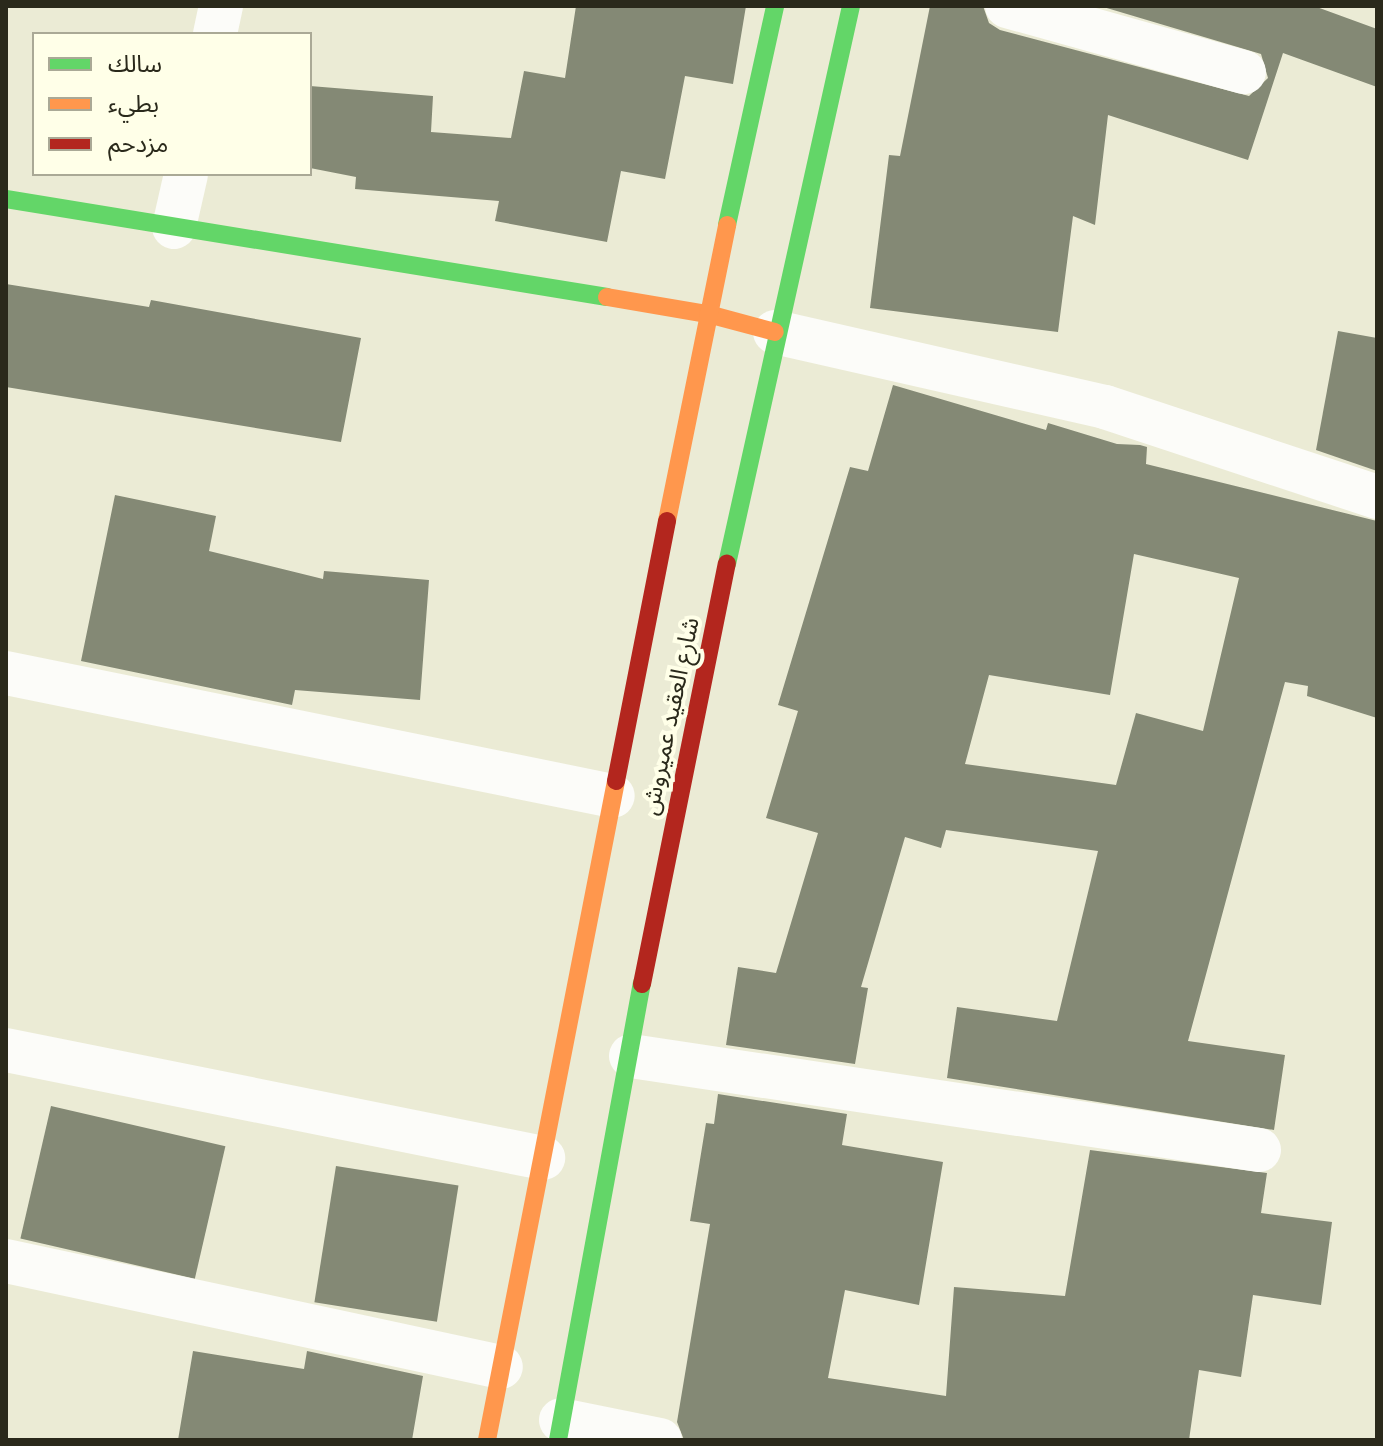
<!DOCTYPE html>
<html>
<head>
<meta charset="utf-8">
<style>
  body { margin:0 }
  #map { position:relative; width:1383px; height:1446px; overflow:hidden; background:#ebebd5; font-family:"Space Grotesk","Noto Sans Arabic",sans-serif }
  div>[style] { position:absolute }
  .building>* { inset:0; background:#848975; transform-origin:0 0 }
  .street>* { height:44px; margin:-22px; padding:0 22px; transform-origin:22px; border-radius:22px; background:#fcfcf9 }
  .fast>* { height:18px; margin:-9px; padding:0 9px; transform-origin:9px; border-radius:9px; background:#63d668 }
  .slow>* { height:18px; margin:-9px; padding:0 9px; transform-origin:9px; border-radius:9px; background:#ff974d }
  .jam>* { height:18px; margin:-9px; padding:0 9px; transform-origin:9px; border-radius:9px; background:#b3261e }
  span { translate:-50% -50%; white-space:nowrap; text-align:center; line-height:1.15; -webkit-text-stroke:8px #ffffe8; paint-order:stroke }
  .street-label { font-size:24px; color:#2a291b }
  .frame { position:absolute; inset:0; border:8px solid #2a291b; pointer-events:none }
  .legend { position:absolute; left:32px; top:32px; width:280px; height:144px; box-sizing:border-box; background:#ffffe8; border:2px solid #aaa996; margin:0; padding:10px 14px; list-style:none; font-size:24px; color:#2a291b }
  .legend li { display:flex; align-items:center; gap:16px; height:40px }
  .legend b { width:40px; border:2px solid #aaa996 }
</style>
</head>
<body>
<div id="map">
  <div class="building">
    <i style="clip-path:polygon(576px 6px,746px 6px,733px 84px,685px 76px,665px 179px,621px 171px,607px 242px,495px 221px,499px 201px,355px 189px,356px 177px,310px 168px,310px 86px,433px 96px,431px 132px,511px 138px,524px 71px,565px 78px)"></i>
    <i style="clip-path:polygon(930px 6px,983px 6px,989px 23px,1000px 30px,1249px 96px,1268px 78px,1261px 54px,1100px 6px,1314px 6px,1377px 29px,1377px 87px,1283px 53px,1248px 160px,1108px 115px,1095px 225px,1073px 216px,1058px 332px,870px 308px,889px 155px,900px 156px)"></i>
    <i style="clip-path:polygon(6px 284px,149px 307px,151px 300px,361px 338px,341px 442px,6px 387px)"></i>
    <i style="clip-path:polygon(1338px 331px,1377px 338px,1377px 471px,1316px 450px)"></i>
    <i style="clip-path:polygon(evenodd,893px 385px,1046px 430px,1048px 423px,1117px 444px,1140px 445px,1147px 447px,1146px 464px,1377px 521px,1377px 718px,1307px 696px,1308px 686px,1285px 682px,1188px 1041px,1285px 1055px,1274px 1130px,947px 1078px,957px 1007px,1057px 1021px,1098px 851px,946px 830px,941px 848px,905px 837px,861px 987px,868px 988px,855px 1064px,726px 1045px,738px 967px,776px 973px,818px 833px,766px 818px,798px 711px,778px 705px,850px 467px,868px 471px,893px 385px,1134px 554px,1239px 578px,1203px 731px,1136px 713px,1116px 785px,965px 764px,989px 675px,1110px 695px,1134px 554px)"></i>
    <i style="clip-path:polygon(115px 495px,216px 516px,209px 551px,323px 579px,324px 571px,429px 580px,420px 700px,295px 690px,292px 705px,81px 661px)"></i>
    <i style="clip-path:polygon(718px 1094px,847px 1114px,842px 1145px,943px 1162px,919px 1305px,845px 1290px,828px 1378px,946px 1396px,954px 1287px,1065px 1296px,1090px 1150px,1267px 1173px,1261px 1213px,1332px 1222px,1321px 1305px,1253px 1295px,1241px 1377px,1199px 1370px,1189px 1440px,684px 1440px,677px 1422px,710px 1224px,690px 1221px,706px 1123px,714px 1124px)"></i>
    <i style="left:51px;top:1106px;width:179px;height:136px;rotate:13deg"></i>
    <i style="left:336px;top:1166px;width:124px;height:138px;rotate:9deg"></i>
    <i style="clip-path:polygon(193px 1351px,304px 1369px,307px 1351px,423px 1376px,412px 1440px,178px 1440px)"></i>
  </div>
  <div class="street">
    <i style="left:1007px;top:6px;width:246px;rotate:15.6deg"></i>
    <i style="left:215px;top:34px;width:29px;rotate:-78deg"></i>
    <i style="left:174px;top:227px;width:54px;rotate:-77.2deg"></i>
    <i style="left:775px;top:332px;width:338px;rotate:12.8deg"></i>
    <i style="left:1105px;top:407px;width:287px;rotate:18.3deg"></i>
    <i style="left:6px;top:673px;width:619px;rotate:11.46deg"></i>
    <i style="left:6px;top:1050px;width:548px;rotate:11.37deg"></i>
    <i style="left:631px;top:1056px;width:635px;rotate:8.51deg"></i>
    <i style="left:6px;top:1261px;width:506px;rotate:12.09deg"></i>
    <i style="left:561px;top:1420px;width:101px;rotate:11.4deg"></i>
  </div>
  <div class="fast">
    <i style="left:6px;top:199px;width:609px;rotate:9.26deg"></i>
    <i style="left:727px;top:225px;width:224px;rotate:-77.6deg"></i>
    <i style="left:727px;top:564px;width:572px;rotate:-77.47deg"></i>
    <i style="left:558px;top:1440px;width:464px;rotate:-79.6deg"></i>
  </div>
  <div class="slow">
    <i style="left:607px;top:297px;width:102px;rotate:9.6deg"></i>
    <i style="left:708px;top:314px;width:69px;rotate:15deg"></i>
    <i style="left:667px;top:521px;width:302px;rotate:-78.5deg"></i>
    <i style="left:487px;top:1440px;width:672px;rotate:-78.92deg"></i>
  </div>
  <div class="jam">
    <i style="left:616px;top:781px;width:265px;rotate:-78.9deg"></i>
    <i style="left:642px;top:984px;width:429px;rotate:-78.6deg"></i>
  </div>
  <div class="street-label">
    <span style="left:670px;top:716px;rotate:-78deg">شارع العقيد عميروش</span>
  </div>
  <div class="frame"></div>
  <ul class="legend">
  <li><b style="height:10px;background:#63d668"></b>سالك</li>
  <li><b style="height:10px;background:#ff974d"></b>بطيء</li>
  <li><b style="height:10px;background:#b3261e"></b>مزدحم</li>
  </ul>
</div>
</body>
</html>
